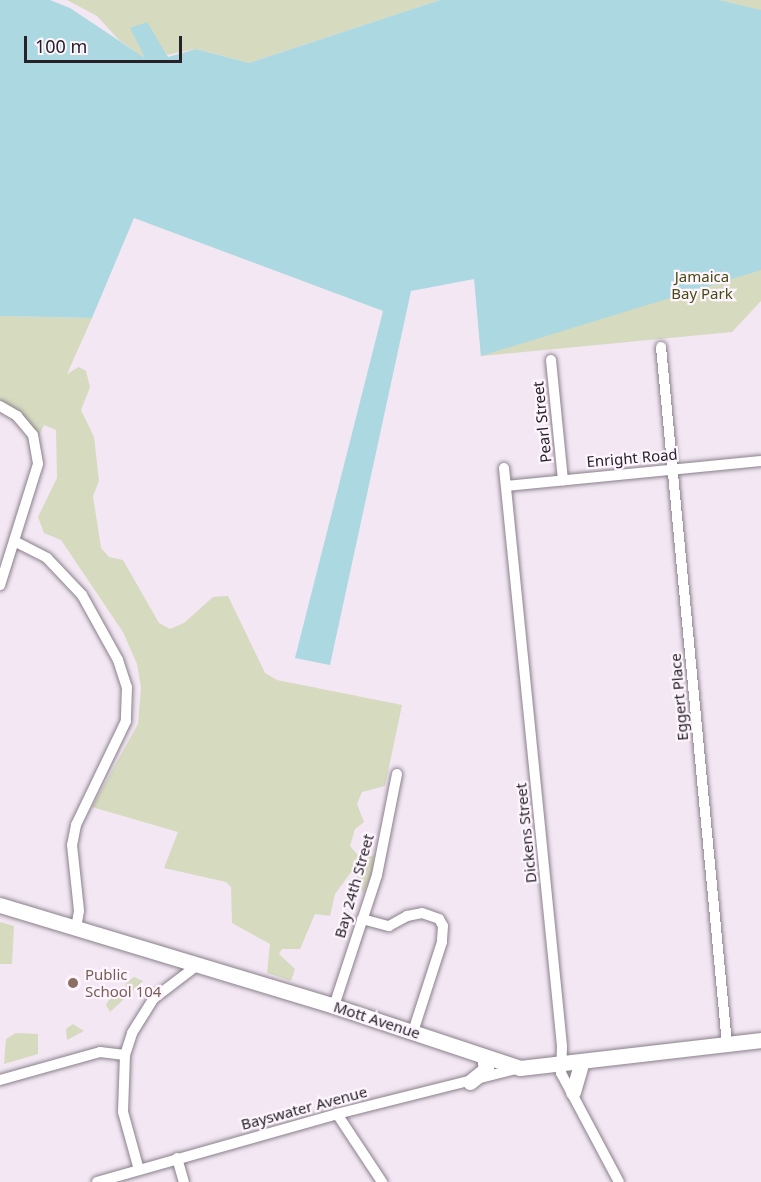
<!DOCTYPE html>
<html>
<head>
<meta charset="utf-8">
<style>
  body { margin:0 }
  #map { position:relative; width:761px; height:1182px; overflow:hidden; background:#f2e7f3; font-family:"Noto Sans",sans-serif }
  div>[style] { position:absolute }
  .green>* { inset:0; background:#d6dabf }
  .water>* { inset:0; background:#acd9e1 }
  .roads { filter:drop-shadow(0 0 2px #8a808b) drop-shadow(0 0 2px #8a808b) }
  .street>* { height:10px; margin:-5px; padding:0 5px; transform-origin:5px; border-radius:5px; background:#fff }
  .secondary>* { height:15px; margin:-7.5px; padding:0 7.5px; transform-origin:7.5px; border-radius:7.5px; background:#fff }
  .dots>* { width:16px; height:16px; translate:-50% -50%; box-sizing:border-box; border:3px solid #fef5ff; border-radius:50% }
  span { translate:-50% -50%; white-space:nowrap; text-align:center; line-height:1.15; -webkit-text-stroke:4.5px #fef5ff; paint-order:stroke }
  .park-label { font-size:15px; color:#484c12 }
  .street-label { font-size:15px; color:#262227 }
  .education-label { font-size:15px; color:#785e54 }
  .left { translate:0 -50%; text-align:left }
  .scale { position:absolute; left:24px; top:36px; width:158px; height:27px; box-sizing:border-box; border:3px solid #262227; border-top:0; padding-left:8px; font-size:18px; line-height:21px; white-space:nowrap; color:#262227; -webkit-text-stroke:4px #fef5ff; paint-order:stroke }
</style>
</head>
<body>
<div id="map">
  <div class="green">
    <i style="clip-path:polygon(67px 0,440px 0,249px 63px,196px 49px,146px 59px,119px 40px,97px 16px)"></i>
    <i style="clip-path:polygon(719px 0,761px 0,761px 10px,759px 10px)"></i>
    <i style="clip-path:polygon(761px 219px,761px 301px,732px 332px,481px 356px,475px 283px)"></i>
    <i style="clip-path:polygon(0 316px,92px 318px,67px 374px,79px 367px,86px 371px,90px 387px,81px 410px,94px 437px,99px 481px,93px 496px,101px 548px,109px 557px,123px 560px,159px 623px,170px 629px,184px 623px,213px 597px,228px 596px,265px 673px,277px 680px,402px 705px,385px 786px,362px 792px,357px 804px,364px 822px,355px 829px,350px 846px,362px 860px,374px 855px,371px 876px,363px 894px,354px 868px,335px 894px,330px 916px,315px 914px,300px 949px,282px 949px,279px 954px,295px 969px,291px 981px,267px 973px,270px 944px,232px 923px,231px 887px,226px 882px,164px 868px,178px 832px,92px 807px,138px 724px,141px 687px,137px 664px,123px 632px,61px 540px,44px 533px,38px 517px,57px 478px,56px 430px,44px 425px,38px 438px,0 402px)"></i>
    <i style="clip-path:polygon(0 922px,14px 926px,12px 964px,0 964px)"></i>
    <i style="clip-path:polygon(134px 977px,143px 981px,129px 994px,125px 984px)"></i>
    <i style="clip-path:polygon(111px 996px,124px 999px,110px 1012px,106px 1005px)"></i>
    <i style="clip-path:polygon(73px 1024px,84px 1031px,67px 1040px,66px 1029px)"></i>
    <i style="clip-path:polygon(16px 1033px,38px 1034px,38px 1054px,4px 1064px,6px 1039px)"></i>
  </div>
  <div class="water">
    <i style="clip-path:polygon(0 0,50px 0,70px 8px,145px 58px,130px 28px,147px 22px,168px 57px,196px 49px,249px 63px,440px 0,719px 0,761px 10px,761px 270px,481px 356px,474px 279px,411px 291px,330px 665px,295px 658px,383px 311px,134px 218px,92px 318px,0 316px)"></i>
  </div>
  <div class="roads">
    <div class="street">
      <i style="left:661px;top:347px;width:700px;rotate:84.59deg"></i>
      <i style="left:551px;top:360px;width:121px;rotate:84.3deg"></i>
      <i style="left:0;top:406px;width:20px;rotate:30deg"></i>
      <i style="left:17px;top:416px;width:25px;rotate:50deg"></i>
      <i style="left:33px;top:435px;width:29px;rotate:80deg"></i>
      <i style="left:38px;top:464px;width:127px;rotate:107.4deg"></i>
      <i style="left:504px;top:468px;width:581px;rotate:84.27deg"></i>
      <i style="left:562px;top:1046px;width:27px;rotate:92deg"></i>
      <i style="left:561px;top:1073px;width:123px;rotate:62deg"></i>
      <i style="left:506px;top:486px;width:256px;rotate:-5.6deg"></i>
      <i style="left:16px;top:542px;width:35px;rotate:27deg"></i>
      <i style="left:47px;top:558px;width:51px;rotate:46.6deg"></i>
      <i style="left:82px;top:595px;width:74px;rotate:61deg"></i>
      <i style="left:118px;top:660px;width:28px;rotate:72deg"></i>
      <i style="left:127px;top:687px;width:34px;rotate:92deg"></i>
      <i style="left:126px;top:721px;width:115px;rotate:115.7deg"></i>
      <i style="left:76px;top:825px;width:20px;rotate:101deg"></i>
      <i style="left:72px;top:845px;width:66px;rotate:83.9deg"></i>
      <i style="left:79px;top:911px;width:17px;rotate:100deg"></i>
      <i style="left:362px;top:919px;width:28px;rotate:15deg"></i>
      <i style="left:389px;top:926px;width:21px;rotate:-29deg"></i>
      <i style="left:407px;top:916px;width:15px;rotate:-11deg"></i>
      <i style="left:422px;top:913px;width:18px;rotate:19deg"></i>
      <i style="left:439px;top:919px;width:8px;rotate:60deg"></i>
      <i style="left:443px;top:926px;width:16px;rotate:94deg"></i>
      <i style="left:442px;top:942px;width:95px;rotate:107.9deg"></i>
      <i style="left:334px;top:1006px;width:138px;rotate:-71.8deg"></i>
      <i style="left:377px;top:875px;width:103px;rotate:-78.8deg"></i>
      <i style="left:0;top:1080px;width:104px;rotate:-15.6deg"></i>
      <i style="left:100px;top:1052px;width:25px;rotate:7deg"></i>
      <i style="left:337px;top:1114px;width:82px;rotate:56.5deg"></i>
      <i style="left:177px;top:1158px;width:25px;rotate:74deg"></i>
      <i style="left:139px;top:1170px;width:60px;rotate:-105.4deg"></i>
      <i style="left:123px;top:1112px;width:57px;rotate:-88deg"></i>
      <i style="left:125px;top:1055px;width:23px;rotate:-72deg"></i>
      <i style="left:132px;top:1033px;width:40px;rotate:-58deg"></i>
      <i style="left:153px;top:999px;width:53px;rotate:-37.3deg"></i>
      <i style="left:97px;top:1182px;width:249px;rotate:-15.8deg"></i>
      <i style="left:337px;top:1114px;width:189px;rotate:-14.1deg"></i>
    </div>
    <div class="secondary">
      <i style="left:0;top:905px;width:349px;rotate:16.8deg"></i>
      <i style="left:334px;top:1006px;width:196px;rotate:18.4deg"></i>
      <i style="left:520px;top:1068px;width:243px;rotate:-6.6deg"></i>
      <i style="left:470px;top:1082px;width:21px;rotate:-39deg"></i>
      <i style="left:486px;top:1069px;width:12px;rotate:-99deg"></i>
      <i style="left:573px;top:1092px;width:32px;rotate:-74deg"></i>
    </div>
  </div>
  <div class="dots">
    <i style="left:73px;top:983px;background:#8d6e63"></i>
  </div>
  <div class="park-label">
    <span style="left:702px;top:285px">Jamaica<br>Bay Park</span>
  </div>
  <div class="street-label">
    <span style="left:542px;top:422px;rotate:-96deg">Pearl Street</span>
    <span style="left:632px;top:458px;rotate:-5deg">Enright Road</span>
    <span style="left:679px;top:697px;rotate:-95deg">Eggert Place</span>
    <span style="left:526px;top:833px;rotate:-96deg">Dickens Street</span>
    <span style="left:354px;top:886px;rotate:-74deg">Bay 24th Street</span>
    <span style="left:377px;top:1020px;rotate:18deg">Mott Avenue</span>
    <span style="left:304px;top:1108px;rotate:-15deg">Bayswater Avenue</span>
  </div>
  <div class="education-label">
    <span class="left" style="left:85px;top:983px">Public<br>School 104</span>
  </div>
  <div class="scale">100 m</div>
</div>
</body>
</html>
